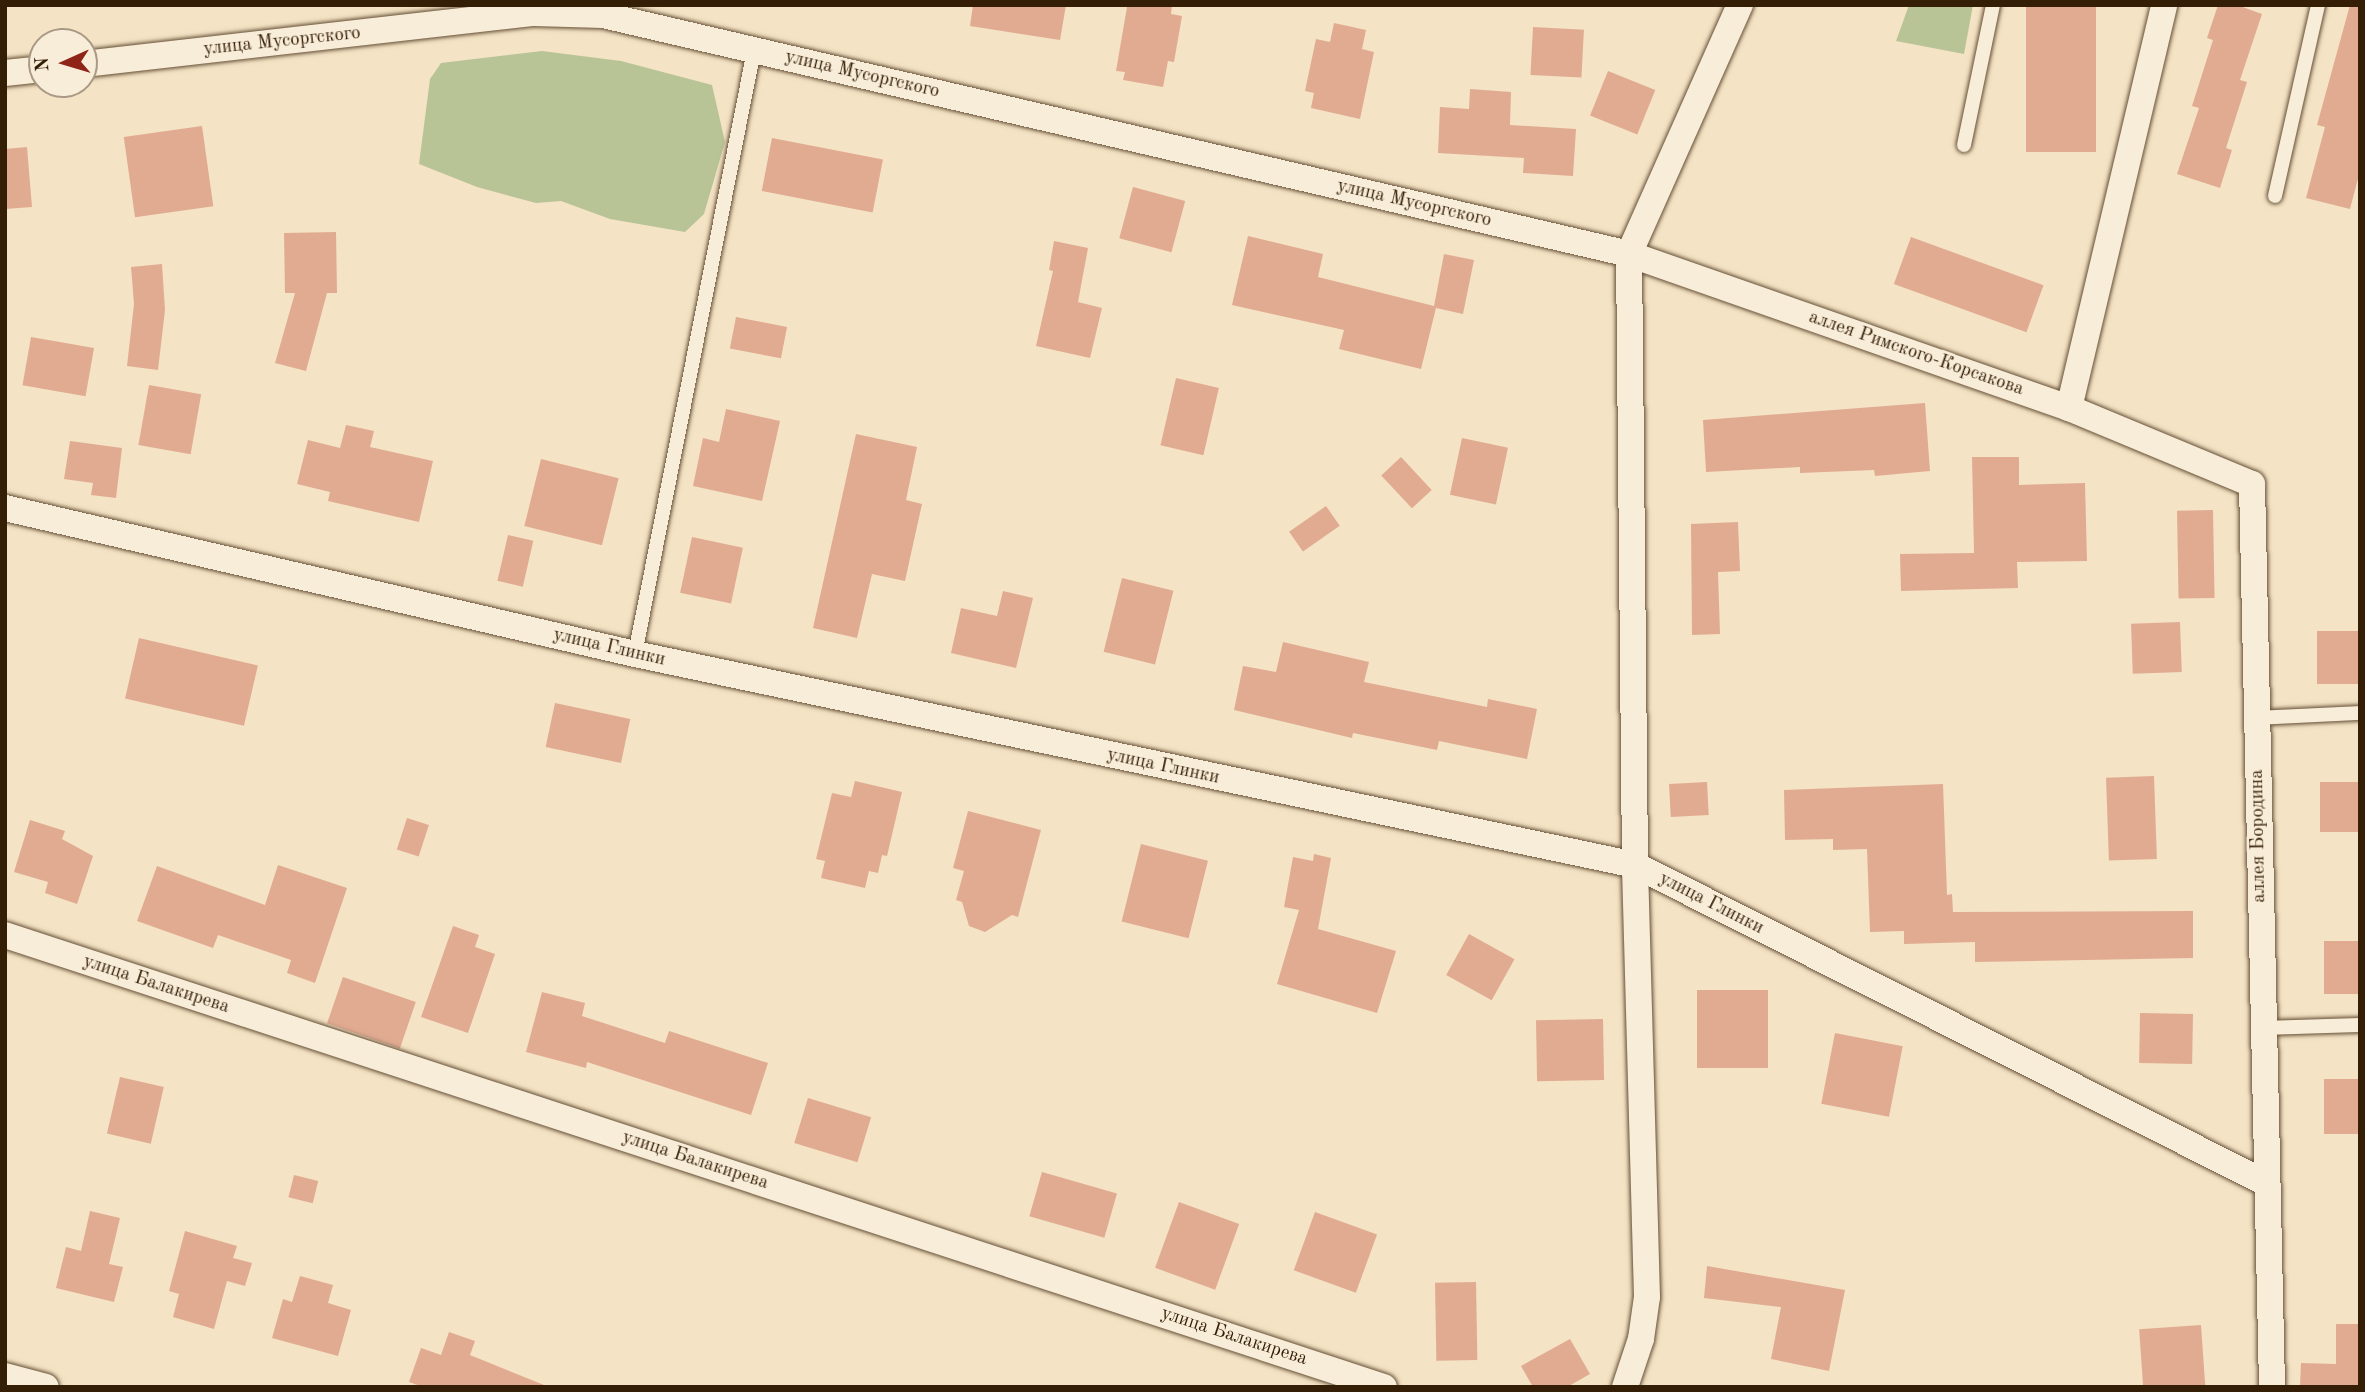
<!DOCTYPE html>
<html>
<head>
<meta charset="utf-8">
<style>
  body { margin:0 }
  #map { position:relative; width:2365px; height:1392px; overflow:hidden; background:#f4e3c4; font-family:"Old Standard TT",serif }
  div>[style] { position:absolute }
  .green>* { inset:0; background:#b9c496 }
  .building>* { inset:0; background:#e1ab92; transform-origin:0 0 }
  .roads { filter:drop-shadow(0 0 2px #654f36) drop-shadow(0 0 2px #654f36) }
  .service>* { height:14px; margin:-7px; padding:0 7px; transform-origin:7px; border-radius:7px; background:#f8edd9 }
  .minor>* { height:26px; margin:-13px; padding:0 13px; transform-origin:13px; border-radius:13px; background:#f8edd9 }
  span { translate:-50% -50%; white-space:nowrap; text-align:center; line-height:1.15; -webkit-text-stroke:5px #f8edd9; paint-order:stroke }
  .street-label { font-size:19px; color:#351e06 }
  .frame { position:absolute; inset:0; border:7px solid #351e06; pointer-events:none }
  .north { position:absolute; left:28px; top:28px; width:70px; height:70px; box-sizing:border-box; background:#f8edd9; border:2px solid #aa9a85; border-radius:50%; rotate:266deg; font-size:19px; font-weight:700; line-height:28px; text-align:center; color:#351e06 }
  .north::after { content:''; display:block; margin:auto; width:24px; height:32px; background:#8f2418; clip-path:polygon(50% 0,100% 100%,50% 72%,0 100%) }
</style>
</head>
<body>
<div id="map">
  <div class="green">
    <i style="clip-path:polygon(1909px 5px,1973px 5px,1964px 54px,1896px 41px)"></i>
    <i style="clip-path:polygon(542px 51px,621px 61px,712px 85px,725px 142px,704px 214px,685px 232px,610px 219px,561px 201px,536px 203px,477px 187px,419px 164px,430px 79px,441px 63px)"></i>
  </div>
  <div class="building">
    <i style="clip-path:polygon(973px 5px,1066px 5px,1060px 40px,970px 26px)"></i>
    <i style="clip-path:polygon(1138px 5px,1172px 5px,1171px 14px,1182px 16px,1174px 62px,1168px 61px,1163px 87px,1123px 80px,1125px 72px,1116px 71px,1127px 7px)"></i>
    <i style="left:2026px;top:5px;width:70px;height:147px"></i>
    <i style="clip-path:polygon(2218px 5px,2237px 5px,2262px 14px,2240px 80px,2247px 82px,2226px 148px,2232px 150px,2220px 188px,2177px 174px,2199px 108px,2192px 106px,2213px 40px,2207px 38px)"></i>
    <i style="clip-path:polygon(2350px 5px,2360px 5px,2360px 171px,2350px 209px,2306px 198px,2325px 127px,2317px 125px)"></i>
    <i style="clip-path:polygon(1334px 23px,1366px 30px,1362px 49px,1374px 52px,1360px 119px,1311px 108px,1314px 93px,1305px 91px,1316px 39px,1330px 42px)"></i>
    <i style="left:1533px;top:27px;width:51px;height:48px;rotate:3deg"></i>
    <i style="left:1608px;top:71px;width:51px;height:48px;rotate:22deg"></i>
    <i style="clip-path:polygon(1470px 89px,1511px 92px,1510px 125px,1576px 129px,1573px 176px,1523px 173px,1524px 158px,1438px 153px,1440px 107px,1469px 109px)"></i>
    <i style="left:202px;top:126px;width:81px;height:79px;rotate:82deg"></i>
    <i style="left:772px;top:138px;width:113px;height:54px;rotate:11deg"></i>
    <i style="clip-path:polygon(27px 147px,32px 207px,5px 209px,5px 149px)"></i>
    <i style="left:1133px;top:187px;width:54px;height:53px;rotate:15deg"></i>
    <i style="clip-path:polygon(336px 232px,337px 293px,327px 293px,306px 371px,275px 363px,295px 293px,285px 293px,284px 233px)"></i>
    <i style="clip-path:polygon(1248px 236px,1323px 254px,1318px 277px,1434px 306px,1444px 254px,1474px 260px,1463px 314px,1436px 308px,1421px 369px,1339px 349px,1344px 330px,1232px 305px)"></i>
    <i style="left:1911px;top:237px;width:141px;height:50px;rotate:20deg"></i>
    <i style="clip-path:polygon(1054px 241px,1088px 248px,1078px 302px,1102px 308px,1090px 358px,1036px 346px,1053px 271px,1049px 270px)"></i>
    <i style="clip-path:polygon(162px 264px,165px 310px,158px 370px,127px 366px,134px 304px,131px 267px)"></i>
    <i style="left:736px;top:317px;width:52px;height:32px;rotate:11deg"></i>
    <i style="left:31px;top:337px;width:64px;height:49px;rotate:10deg"></i>
    <i style="left:1176px;top:378px;width:44px;height:69px;rotate:13deg"></i>
    <i style="left:149px;top:385px;width:53px;height:61px;rotate:10deg"></i>
    <i style="clip-path:polygon(1925px 403px,1930px 471px,1875px 476px,1874px 470px,1800px 473px,1800px 467px,1706px 472px,1703px 420px)"></i>
    <i style="clip-path:polygon(726px 409px,780px 421px,762px 501px,693px 486px,703px 438px,719px 442px)"></i>
    <i style="clip-path:polygon(346px 425px,374px 431px,370px 447px,433px 461px,419px 522px,328px 501px,330px 492px,297px 484px,308px 440px,340px 448px)"></i>
    <i style="clip-path:polygon(856px 434px,917px 447px,906px 500px,922px 504px,905px 581px,872px 574px,857px 638px,813px 628px)"></i>
    <i style="left:1462px;top:438px;width:47px;height:58px;rotate:12deg"></i>
    <i style="clip-path:polygon(70px 441px,122px 448px,116px 498px,91px 495px,93px 483px,64px 479px)"></i>
    <i style="left:1401px;top:457px;width:45px;height:27px;rotate:47deg"></i>
    <i style="clip-path:polygon(1972px 457px,2019px 457px,2019px 485px,2085px 483px,2087px 561px,2017px 562px,2018px 588px,1901px 591px,1900px 554px,1974px 553px)"></i>
    <i style="left:541px;top:459px;width:80px;height:69px;rotate:14deg"></i>
    <i style="left:1326px;top:506px;width:24px;height:45px;rotate:55deg"></i>
    <i style="left:2213px;top:510px;width:88px;height:36px;rotate:89deg"></i>
    <i style="clip-path:polygon(1738px 522px,1740px 571px,1718px 572px,1720px 634px,1692px 635px,1691px 524px)"></i>
    <i style="left:508px;top:535px;width:26px;height:47px;rotate:13deg"></i>
    <i style="left:692px;top:537px;width:52px;height:57px;rotate:12deg"></i>
    <i style="left:1122px;top:578px;width:53px;height:76px;rotate:14deg"></i>
    <i style="clip-path:polygon(1003px 591px,1033px 598px,1016px 668px,951px 653px,961px 608px,997px 616px)"></i>
    <i style="left:2180px;top:622px;width:50px;height:49px;rotate:88deg"></i>
    <i style="left:2360px;top:631px;width:53px;height:43px;rotate:90deg"></i>
    <i style="left:139px;top:638px;width:122px;height:62px;rotate:13deg"></i>
    <i style="clip-path:polygon(1283px 642px,1369px 662px,1364px 682px,1487px 707px,1488px 699px,1537px 709px,1527px 759px,1439px 741px,1437px 750px,1353px 733px,1352px 738px,1234px 710px,1243px 666px,1276px 672px)"></i>
    <i style="left:555px;top:703px;width:77px;height:45px;rotate:12deg"></i>
    <i style="left:2154px;top:776px;width:83px;height:48px;rotate:88deg"></i>
    <i style="clip-path:polygon(855px 781px,902px 792px,887px 856px,882px 855px,878px 873px,869px 871px,865px 888px,821px 878px,825px 861px,816px 859px,832px 793px,851px 797px)"></i>
    <i style="left:1707px;top:782px;width:33px;height:38px;rotate:87deg"></i>
    <i style="left:2360px;top:782px;width:50px;height:40px;rotate:90deg"></i>
    <i style="clip-path:polygon(1943px 784px,1947px 895px,1952px 894px,1953px 912px,2193px 911px,2193px 958px,1975px 962px,1975px 942px,1904px 944px,1904px 931px,1870px 932px,1867px 849px,1833px 850px,1833px 839px,1785px 840px,1784px 790px)"></i>
    <i style="clip-path:polygon(968px 811px,1041px 830px,1018px 917px,1012px 915px,985px 932px,969px 926px,962px 902px,956px 900px,964px 871px,953px 868px)"></i>
    <i style="left:407px;top:818px;width:23px;height:33px;rotate:18deg"></i>
    <i style="clip-path:polygon(30px 820px,65px 831px,62px 839px,93px 856px,77px 904px,45px 893px,48px 882px,14px 872px)"></i>
    <i style="left:1141px;top:844px;width:69px;height:80px;rotate:14deg"></i>
    <i style="clip-path:polygon(1314px 854px,1331px 858px,1318px 929px,1396px 951px,1377px 1013px,1277px 984px,1299px 910px,1284px 907px,1293px 857px,1313px 861px)"></i>
    <i style="clip-path:polygon(278px 865px,347px 888px,315px 983px,287px 973px,291px 960px,218px 935px,213px 948px,137px 921px,157px 866px,265px 905px)"></i>
    <i style="clip-path:polygon(453px 926px,479px 935px,475px 947px,495px 954px,468px 1033px,421px 1017px)"></i>
    <i style="left:1469px;top:934px;width:52px;height:47px;rotate:29deg"></i>
    <i style="left:2360px;top:941px;width:53px;height:36px;rotate:90deg"></i>
    <i style="left:343px;top:977px;width:77px;height:49px;rotate:19deg"></i>
    <i style="left:1697px;top:990px;width:71px;height:78px"></i>
    <i style="clip-path:polygon(542px 992px,585px 1003px,582px 1016px,665px 1043px,669px 1031px,768px 1063px,751px 1115px,587px 1062px,586px 1068px,526px 1052px)"></i>
    <i style="left:2140px;top:1013px;width:53px;height:50px;rotate:1deg"></i>
    <i style="left:1603px;top:1019px;width:61px;height:67px;rotate:89deg"></i>
    <i style="left:1835px;top:1033px;width:69px;height:72px;rotate:11deg"></i>
    <i style="left:120px;top:1077px;width:45px;height:58px;rotate:13deg"></i>
    <i style="left:2360px;top:1079px;width:55px;height:36px;rotate:90deg"></i>
    <i style="left:808px;top:1098px;width:66px;height:47px;rotate:17deg"></i>
    <i style="left:1042px;top:1172px;width:78px;height:46px;rotate:16deg"></i>
    <i style="left:294px;top:1175px;width:25px;height:23px;rotate:14deg"></i>
    <i style="left:1179px;top:1202px;width:64px;height:70px;rotate:20deg"></i>
    <i style="clip-path:polygon(90px 1211px,120px 1218px,109px 1264px,123px 1267px,114px 1302px,56px 1288px,66px 1247px,81px 1251px)"></i>
    <i style="left:1315px;top:1212px;width:66px;height:62px;rotate:20deg"></i>
    <i style="clip-path:polygon(185px 1231px,237px 1246px,233px 1258px,252px 1263px,245px 1286px,227px 1281px,214px 1329px,173px 1317px,179px 1294px,169px 1291px)"></i>
    <i style="clip-path:polygon(1707px 1266px,1845px 1290px,1829px 1371px,1771px 1359px,1781px 1307px,1704px 1298px)"></i>
    <i style="clip-path:polygon(300px 1276px,333px 1285px,328px 1303px,351px 1310px,338px 1356px,272px 1338px,283px 1299px,292px 1302px)"></i>
    <i style="left:1476px;top:1282px;width:78px;height:41px;rotate:89deg"></i>
    <i style="clip-path:polygon(2336px 1324px,2360px 1324px,2360px 1387px,2300px 1387px,2301px 1363px,2336px 1364px)"></i>
    <i style="left:2201px;top:1325px;width:62px;height:62px;rotate:86deg"></i>
    <i style="clip-path:polygon(449px 1332px,475px 1341px,470px 1355px,549px 1387px,423px 1387px,409px 1382px,421px 1348px,441px 1355px)"></i>
    <i style="clip-path:polygon(1570px 1339px,1590px 1374px,1567px 1387px,1533px 1387px,1521px 1366px)"></i>
  </div>
  <div class="roads">
    <div class="service">
      <i style="left:1964px;top:145px;width:143px;rotate:-78.3deg"></i>
      <i style="left:2275px;top:196px;width:196px;rotate:-77.3deg"></i>
      <i style="left:635px;top:654px;width:616px;rotate:-78.85deg"></i>
      <i style="left:2257px;top:718px;width:103px;rotate:-2.8deg"></i>
      <i style="left:2262px;top:1028px;width:98px;rotate:-1.8deg"></i>
    </div>
    <div class="minor">
      <i style="left:84px;top:64px;width:453px;rotate:-6.5deg"></i>
      <i style="left:534px;top:13px;width:69px;rotate:1.7deg"></i>
      <i style="left:603px;top:15px;width:1053px;rotate:13.11deg"></i>
      <i style="left:1629px;top:254px;width:466px;rotate:19.3deg"></i>
      <i style="left:2069px;top:408px;width:198px;rotate:22.6deg"></i>
      <i style="left:2252px;top:484px;width:903px;rotate:88.73deg"></i>
      <i style="left:5px;top:73px;width:37px;rotate:-6deg"></i>
      <i style="left:2069px;top:408px;width:414px;rotate:-76.7deg"></i>
      <i style="left:5px;top:508px;width:647px;rotate:13.05deg"></i>
      <i style="left:635px;top:654px;width:1022px;rotate:11.91deg"></i>
      <i style="left:1635px;top:865px;width:704px;rotate:26.75deg"></i>
      <i style="left:5px;top:935px;width:1451px;rotate:18.15deg"></i>
      <i style="left:5px;top:1376px;width:42px;rotate:15deg"></i>
      <i style="left:1625px;top:1387px;width:51px;rotate:-71.6deg"></i>
      <i style="left:1641px;top:1339px;width:42px;rotate:-81.9deg"></i>
      <i style="left:1647px;top:1297px;width:432px;rotate:-91.6deg"></i>
      <i style="left:1635px;top:865px;width:611px;rotate:-90.56deg"></i>
      <i style="left:1629px;top:254px;width:273px;rotate:-66deg"></i>
    </div>
  </div>
  <div class="street-label">
    <span style="left:282px;top:42px;rotate:-6deg">улица Мусоргского</span>
    <span style="left:862px;top:75px;rotate:13deg">улица Мусоргского</span>
    <span style="left:1414px;top:204px;rotate:13deg">улица Мусоргского</span>
    <span style="left:1916px;top:354px;rotate:19deg">аллея Римского-Корсакова</span>
    <span style="left:609px;top:648px;rotate:13deg">улица Глинки</span>
    <span style="left:1163px;top:767px;rotate:12deg">улица Глинки</span>
    <span style="left:2259px;top:836px;rotate:-91deg">аллея Бородина</span>
    <span style="left:1711px;top:904px;rotate:27deg">улица Глинки</span>
    <span style="left:156px;top:985px;rotate:18deg">улица Балакирева</span>
    <span style="left:695px;top:1161px;rotate:18deg">улица Балакирева</span>
    <span style="left:1234px;top:1337px;rotate:18deg">улица Балакирева</span>
  </div>
  <div class="frame"></div>
  <div class="north">N</div>
</div>
</body>
</html>
